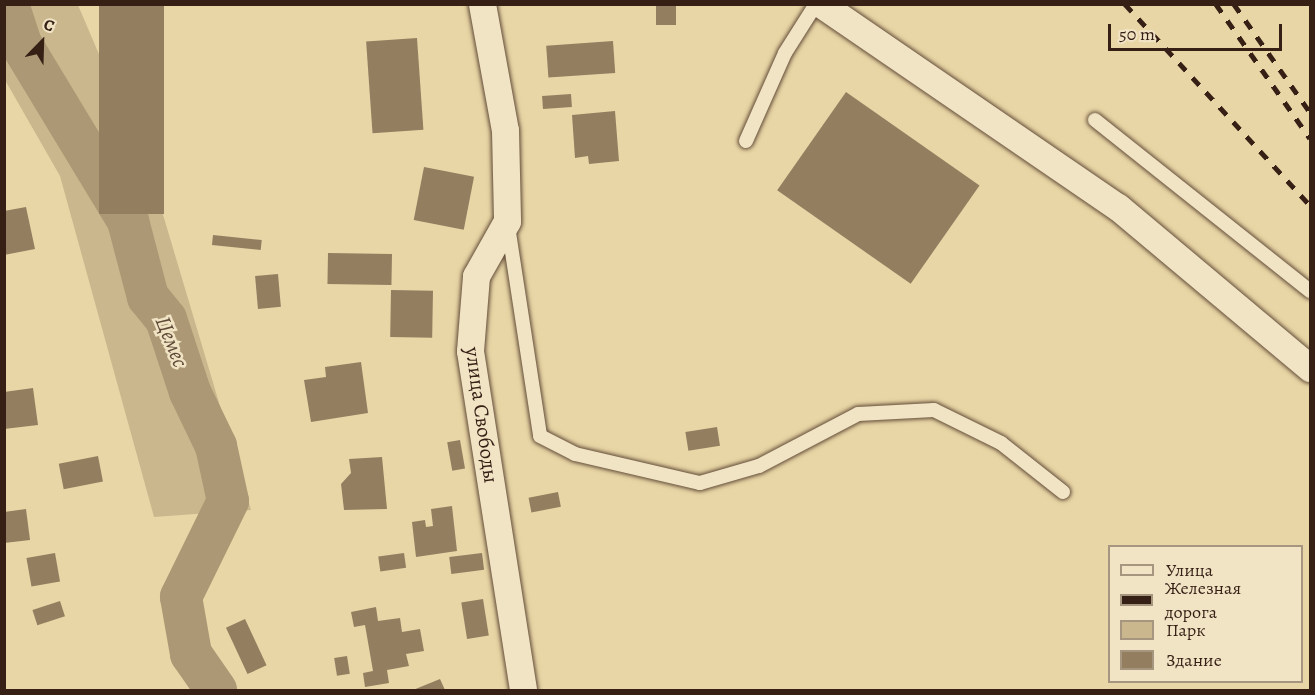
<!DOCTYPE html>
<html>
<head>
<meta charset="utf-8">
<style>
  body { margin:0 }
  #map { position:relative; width:1315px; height:695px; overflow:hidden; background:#e9d6a6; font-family:Alegreya,serif }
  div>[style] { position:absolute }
  .green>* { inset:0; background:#cbb78d }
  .river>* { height:42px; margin:-21px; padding:0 21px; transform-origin:21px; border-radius:21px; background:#ac9875 }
  .building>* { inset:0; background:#937e60; transform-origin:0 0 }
  .roads { filter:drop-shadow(0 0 2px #634d39) drop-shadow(0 0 2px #634d39) }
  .service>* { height:14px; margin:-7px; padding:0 7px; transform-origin:7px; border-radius:7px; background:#f1e4c5 }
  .minor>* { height:27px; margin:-13.5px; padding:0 13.5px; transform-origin:13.5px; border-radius:13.5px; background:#f1e4c5 }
  .rail>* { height:4.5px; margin-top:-2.25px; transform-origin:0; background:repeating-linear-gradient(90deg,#361f15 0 10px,transparent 0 20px) }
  span { translate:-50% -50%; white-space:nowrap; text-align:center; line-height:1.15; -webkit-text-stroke:5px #f1e4c5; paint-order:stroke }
  .street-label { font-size:21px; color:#361f15 }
  .water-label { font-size:22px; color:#5f4937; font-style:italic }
  .frame { position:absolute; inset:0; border:6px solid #361f15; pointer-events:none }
  .legend { position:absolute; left:1108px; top:545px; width:195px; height:138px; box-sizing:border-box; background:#f1e4c5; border:2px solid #a6957f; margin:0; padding:8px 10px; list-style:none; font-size:18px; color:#361f15 }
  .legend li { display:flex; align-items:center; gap:12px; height:30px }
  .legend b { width:30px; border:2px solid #a6957f }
  .north { position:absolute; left:12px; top:12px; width:60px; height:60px; -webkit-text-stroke:4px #f1e4c5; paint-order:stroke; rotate:23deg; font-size:16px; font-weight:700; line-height:24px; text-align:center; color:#361f15 }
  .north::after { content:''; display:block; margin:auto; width:21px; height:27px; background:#361f15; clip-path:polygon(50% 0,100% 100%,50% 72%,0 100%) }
  .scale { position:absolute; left:1108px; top:24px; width:174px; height:27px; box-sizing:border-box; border:3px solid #361f15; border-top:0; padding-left:8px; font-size:18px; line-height:21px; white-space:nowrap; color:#361f15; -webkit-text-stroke:4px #f1e4c5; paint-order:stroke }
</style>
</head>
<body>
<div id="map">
  <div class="green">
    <i style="clip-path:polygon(5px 4px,78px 5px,153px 181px,251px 510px,154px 517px,60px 176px,5px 80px)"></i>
  </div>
  <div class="river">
    <i style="left:8px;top:4px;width:42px;rotate:72deg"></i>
    <i style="left:21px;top:44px;width:207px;rotate:58.8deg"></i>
    <i style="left:128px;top:221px;width:79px;rotate:75.3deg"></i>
    <i style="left:148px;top:297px;width:28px;rotate:51deg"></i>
    <i style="left:166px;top:319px;width:77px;rotate:71.8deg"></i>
    <i style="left:190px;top:392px;width:60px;rotate:64.3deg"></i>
    <i style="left:216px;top:446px;width:56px;rotate:77.7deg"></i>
    <i style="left:228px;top:501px;width:107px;rotate:116.1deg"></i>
    <i style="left:181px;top:597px;width:58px;rotate:80deg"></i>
    <i style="left:191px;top:654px;width:44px;rotate:55.2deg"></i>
  </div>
  <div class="building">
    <i style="left:99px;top:4px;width:65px;height:210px"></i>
    <i style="left:656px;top:4px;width:20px;height:21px"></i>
    <i style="left:417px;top:38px;width:92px;height:51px;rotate:86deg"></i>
    <i style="left:613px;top:41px;width:32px;height:67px;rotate:86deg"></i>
    <i style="left:846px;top:92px;width:163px;height:120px;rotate:35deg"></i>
    <i style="left:571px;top:94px;width:13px;height:29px;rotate:86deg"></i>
    <i style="clip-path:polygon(615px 111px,619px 161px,589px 164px,588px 156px,575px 158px,572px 115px)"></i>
    <i style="left:424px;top:167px;width:51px;height:54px;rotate:11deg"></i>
    <i style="clip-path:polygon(26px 207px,35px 249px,4px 255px,4px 211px)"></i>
    <i style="left:213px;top:235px;width:49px;height:10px;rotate:6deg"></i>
    <i style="left:328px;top:253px;width:64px;height:31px;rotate:1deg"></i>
    <i style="left:278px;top:274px;width:33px;height:23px;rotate:85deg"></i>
    <i style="left:391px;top:290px;width:42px;height:47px;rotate:1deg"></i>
    <i style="clip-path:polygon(361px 362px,368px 413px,311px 422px,304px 380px,326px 377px,325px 367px)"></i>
    <i style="clip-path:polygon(33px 388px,38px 425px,4px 429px,4px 392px)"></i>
    <i style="left:717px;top:427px;width:19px;height:32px;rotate:81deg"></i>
    <i style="left:460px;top:440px;width:29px;height:13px;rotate:80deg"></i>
    <i style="left:98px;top:456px;width:26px;height:40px;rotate:79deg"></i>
    <i style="clip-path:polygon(382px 457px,387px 509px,344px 510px,341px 484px,351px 473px,349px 459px)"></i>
    <i style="left:558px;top:492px;width:15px;height:30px;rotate:79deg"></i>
    <i style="clip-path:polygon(452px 506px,457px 551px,416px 557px,412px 522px,425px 520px,426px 527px,433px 526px,431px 509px)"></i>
    <i style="clip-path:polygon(26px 509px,30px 540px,4px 543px,4px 512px)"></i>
    <i style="left:55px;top:553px;width:29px;height:29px;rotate:80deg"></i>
    <i style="left:404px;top:553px;width:15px;height:26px;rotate:82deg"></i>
    <i style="left:482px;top:553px;width:17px;height:33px;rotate:83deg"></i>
    <i style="left:483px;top:599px;width:37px;height:22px;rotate:81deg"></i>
    <i style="left:60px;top:601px;width:16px;height:29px;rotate:72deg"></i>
    <i style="clip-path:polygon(376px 607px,378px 621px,400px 618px,402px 632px,420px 629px,424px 651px,406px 654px,409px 666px,387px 670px,389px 683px,365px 687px,363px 673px,373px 671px,365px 625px,354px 627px,351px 612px)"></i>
    <i style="left:245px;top:619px;width:51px;height:21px;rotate:65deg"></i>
    <i style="left:347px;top:656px;width:18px;height:13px;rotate:81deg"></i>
    <i style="clip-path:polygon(440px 679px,445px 690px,413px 690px)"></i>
  </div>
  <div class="roads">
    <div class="service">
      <i style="left:1095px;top:120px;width:275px;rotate:38.5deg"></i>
      <i style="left:746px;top:141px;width:96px;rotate:-66.1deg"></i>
      <i style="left:785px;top:53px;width:58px;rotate:-57.7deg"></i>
      <i style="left:508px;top:226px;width:212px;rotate:81.3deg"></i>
      <i style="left:540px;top:436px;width:39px;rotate:27deg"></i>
      <i style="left:575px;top:454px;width:128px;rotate:13.1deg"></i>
      <i style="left:700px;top:483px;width:61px;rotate:-16.1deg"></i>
      <i style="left:759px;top:466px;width:112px;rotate:-27.7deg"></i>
      <i style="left:858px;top:414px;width:76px;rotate:-3deg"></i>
      <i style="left:934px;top:410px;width:75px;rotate:26.2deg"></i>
      <i style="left:1001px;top:443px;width:79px;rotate:38.3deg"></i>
    </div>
    <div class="minor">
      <i style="left:482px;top:4px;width:128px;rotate:79.7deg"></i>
      <i style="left:505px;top:130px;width:91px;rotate:88.7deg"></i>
      <i style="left:507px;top:221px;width:63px;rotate:119.4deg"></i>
      <i style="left:476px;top:276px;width:75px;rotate:94.6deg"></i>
      <i style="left:470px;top:351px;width:343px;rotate:81.1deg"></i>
      <i style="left:821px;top:4px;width:360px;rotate:34.4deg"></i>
      <i style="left:1118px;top:207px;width:251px;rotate:40deg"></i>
    </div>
  </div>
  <div class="rail">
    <i style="left:1125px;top:4px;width:273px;rotate:47.4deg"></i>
    <i style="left:1216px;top:4px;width:164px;rotate:55deg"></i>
    <i style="left:1234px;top:4px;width:132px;rotate:54.9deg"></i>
  </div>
  <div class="street-label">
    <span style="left:482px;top:415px;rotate:82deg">улица Свободы</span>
  </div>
  <div class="water-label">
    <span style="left:171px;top:342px;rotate:68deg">Цемес</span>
  </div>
  <div class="frame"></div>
  <ul class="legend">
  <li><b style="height:8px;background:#f1e4c5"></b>Улица</li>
  <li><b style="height:8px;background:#361f15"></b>Железная дорога</li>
  <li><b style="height:16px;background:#cbb78d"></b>Парк</li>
  <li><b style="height:16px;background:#937e60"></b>Здание</li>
  </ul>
  <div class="north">С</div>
  <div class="scale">50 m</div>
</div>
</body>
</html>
